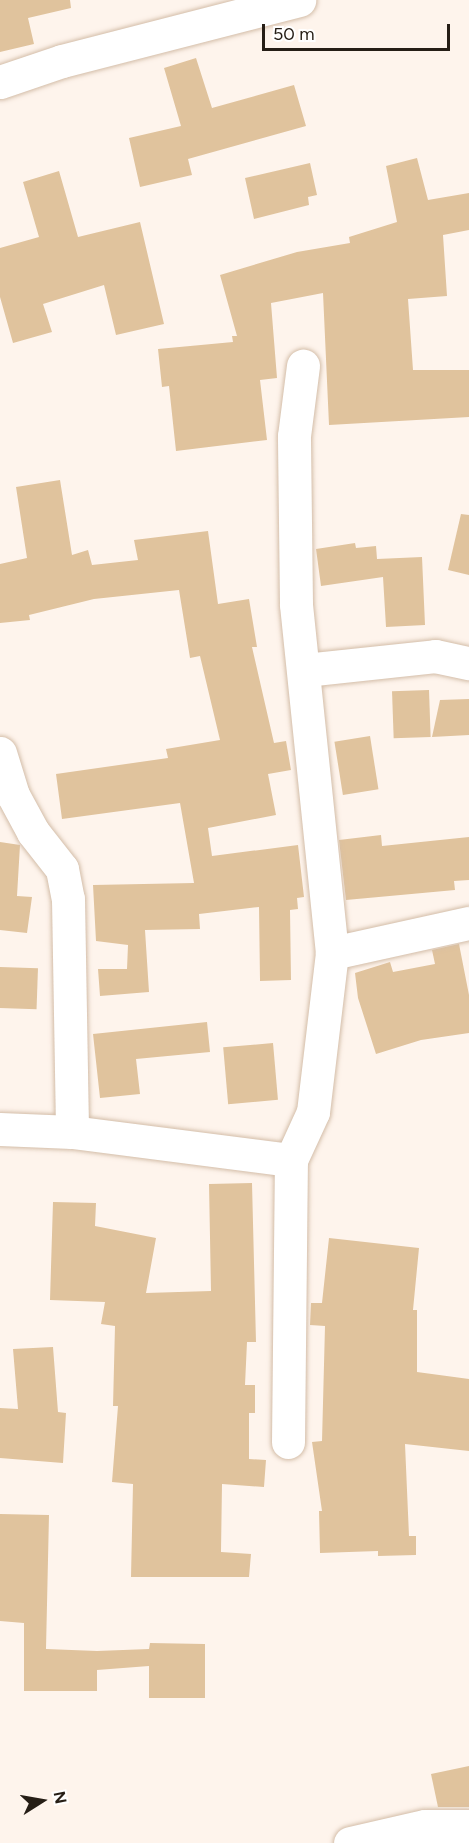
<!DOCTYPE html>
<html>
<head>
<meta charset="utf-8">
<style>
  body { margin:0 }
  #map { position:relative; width:469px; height:1843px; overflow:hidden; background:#fef4ec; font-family:Figtree,sans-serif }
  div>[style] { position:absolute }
  .building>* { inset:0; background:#e0c39d; transform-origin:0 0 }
  .roads { filter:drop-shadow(0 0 2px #d3bda8) drop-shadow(0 0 2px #d3bda8) }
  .minor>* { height:33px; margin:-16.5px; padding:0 16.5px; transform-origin:16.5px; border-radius:16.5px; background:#fff }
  span { translate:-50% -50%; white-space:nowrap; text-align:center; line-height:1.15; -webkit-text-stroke:6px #fff; paint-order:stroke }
  .north { position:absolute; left:12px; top:1771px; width:60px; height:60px; -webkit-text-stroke:4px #fff; paint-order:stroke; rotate:79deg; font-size:16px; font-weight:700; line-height:24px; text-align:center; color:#261e16 }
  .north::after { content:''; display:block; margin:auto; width:21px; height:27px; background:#261e16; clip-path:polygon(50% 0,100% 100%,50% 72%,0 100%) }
  .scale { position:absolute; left:262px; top:24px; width:188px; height:27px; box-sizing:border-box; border:3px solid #261e16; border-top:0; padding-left:8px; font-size:18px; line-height:21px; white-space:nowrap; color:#261e16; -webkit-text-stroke:4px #fff; paint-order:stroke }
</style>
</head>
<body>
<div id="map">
  <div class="building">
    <i style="clip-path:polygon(0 0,70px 0,71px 8px,28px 18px,34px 44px,0 52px)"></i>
    <i style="clip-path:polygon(196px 58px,212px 108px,294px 85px,306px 126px,188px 159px,192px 175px,140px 187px,129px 138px,181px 126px,164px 68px)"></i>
    <i style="clip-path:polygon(417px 158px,428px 200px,469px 193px,469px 230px,443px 235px,447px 296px,408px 299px,413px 370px,469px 370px,469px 417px,329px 425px,323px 293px,271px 303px,277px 378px,260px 380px,267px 440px,176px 451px,169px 386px,162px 387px,158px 349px,233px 342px,232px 336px,237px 336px,220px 275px,297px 252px,350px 243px,349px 237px,397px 222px,386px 166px)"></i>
    <i style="clip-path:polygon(310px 163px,317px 195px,308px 197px,309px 205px,254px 219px,245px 178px)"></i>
    <i style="clip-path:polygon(59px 171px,78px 237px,140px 222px,164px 324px,116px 335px,104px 285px,43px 304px,52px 332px,13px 343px,0 297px,0 248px,39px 237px,23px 182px)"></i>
    <i style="clip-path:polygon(60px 480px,72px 555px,88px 550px,92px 565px,138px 560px,134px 540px,208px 531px,218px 604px,249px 599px,257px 647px,252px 647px,274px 743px,286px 741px,291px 770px,268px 774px,276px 815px,208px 828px,212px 856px,298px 845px,304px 897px,297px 898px,298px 909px,290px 910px,291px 980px,260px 981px,259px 907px,199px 914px,200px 929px,145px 930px,149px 992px,100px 996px,98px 969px,127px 969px,128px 945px,96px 941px,93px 885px,194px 883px,180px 803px,62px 819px,56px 774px,168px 758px,166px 749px,220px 740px,200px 656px,190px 658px,179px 590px,94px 599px,29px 615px,30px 620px,0 623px,0 564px,27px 558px,16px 487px)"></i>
    <i style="clip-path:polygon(461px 514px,469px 515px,469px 575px,448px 570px)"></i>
    <i style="clip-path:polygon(355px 543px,356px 548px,376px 546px,377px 559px,422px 557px,425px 625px,386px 627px,383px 577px,321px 586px,316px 549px)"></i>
    <i style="left:429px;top:690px;width:47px;height:37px;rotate:88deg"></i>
    <i style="clip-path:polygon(469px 699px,469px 735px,432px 737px,440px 700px)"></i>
    <i style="left:370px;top:736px;width:54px;height:36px;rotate:81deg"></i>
    <i style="clip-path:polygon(381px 835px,382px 846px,469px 837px,469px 880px,454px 881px,455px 890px,346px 900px,339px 840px)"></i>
    <i style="clip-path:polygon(0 842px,20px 845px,17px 896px,32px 897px,27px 933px,0 930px)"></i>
    <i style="clip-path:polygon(459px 944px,469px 995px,469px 1033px,421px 1040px,376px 1054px,358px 998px,355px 973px,390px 962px,393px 972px,435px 964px,432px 950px)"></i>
    <i style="left:0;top:967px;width:38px;height:41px;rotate:2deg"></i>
    <i style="clip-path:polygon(207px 1022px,210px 1052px,136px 1059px,140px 1094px,100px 1098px,93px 1034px)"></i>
    <i style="left:273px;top:1043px;width:57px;height:50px;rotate:85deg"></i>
    <i style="clip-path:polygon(252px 1183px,256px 1342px,247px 1342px,245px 1385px,255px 1385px,255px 1413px,249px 1413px,249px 1459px,266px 1460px,264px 1487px,222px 1484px,221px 1552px,251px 1554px,249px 1577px,131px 1577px,133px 1484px,112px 1482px,118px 1406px,113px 1406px,115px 1326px,101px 1324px,105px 1302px,50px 1300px,53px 1202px,96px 1203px,95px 1226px,156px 1238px,146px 1293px,211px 1291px,209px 1184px)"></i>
    <i style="clip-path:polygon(329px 1238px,419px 1248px,413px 1310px,417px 1310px,417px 1372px,469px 1379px,469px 1451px,405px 1444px,409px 1536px,416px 1536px,416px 1555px,378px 1556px,378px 1551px,320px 1553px,319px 1511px,322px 1511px,312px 1442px,322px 1441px,325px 1326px,310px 1325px,311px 1303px,322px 1303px)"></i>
    <i style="clip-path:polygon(53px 1347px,58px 1412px,66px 1413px,63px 1463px,0 1458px,0 1408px,18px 1409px,13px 1349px)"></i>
    <i style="clip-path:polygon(0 1514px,49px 1515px,46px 1649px,97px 1651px,149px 1649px,150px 1643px,205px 1644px,205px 1698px,149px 1698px,149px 1666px,97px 1670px,97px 1691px,24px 1691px,24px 1623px,0 1621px)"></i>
    <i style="clip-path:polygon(469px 1766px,469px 1807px,438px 1807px,431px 1774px)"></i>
  </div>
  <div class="roads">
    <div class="minor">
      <i style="left:0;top:82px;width:65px;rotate:-18.7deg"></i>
      <i style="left:62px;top:61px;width:245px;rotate:-14.4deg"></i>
      <i style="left:305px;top:670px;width:131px;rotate:-6.1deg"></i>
      <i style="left:435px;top:656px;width:35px;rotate:12deg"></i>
      <i style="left:0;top:753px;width:44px;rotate:72.8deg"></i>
      <i style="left:13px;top:795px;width:42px;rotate:61.6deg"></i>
      <i style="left:33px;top:832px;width:47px;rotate:51.9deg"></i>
      <i style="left:62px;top:869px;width:31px;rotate:79deg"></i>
      <i style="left:68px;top:899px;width:233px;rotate:89deg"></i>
      <i style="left:332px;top:953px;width:140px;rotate:-12.4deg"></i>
      <i style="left:0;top:1129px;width:72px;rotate:2.4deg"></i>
      <i style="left:72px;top:1132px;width:221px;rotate:7.3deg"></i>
      <i style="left:288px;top:1442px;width:282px;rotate:-89.4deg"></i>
      <i style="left:291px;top:1160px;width:53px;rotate:-65.4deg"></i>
      <i style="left:313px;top:1112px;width:160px;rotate:-83.2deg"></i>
      <i style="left:332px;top:953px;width:351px;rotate:-95.9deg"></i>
      <i style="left:296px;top:604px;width:168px;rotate:-90.7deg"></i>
      <i style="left:294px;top:436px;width:71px;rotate:-82.7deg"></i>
      <i style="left:350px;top:1843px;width:77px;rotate:-12.8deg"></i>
      <i style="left:425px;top:1826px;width:44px"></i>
    </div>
  </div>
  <div class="north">N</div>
  <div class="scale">50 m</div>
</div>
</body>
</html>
